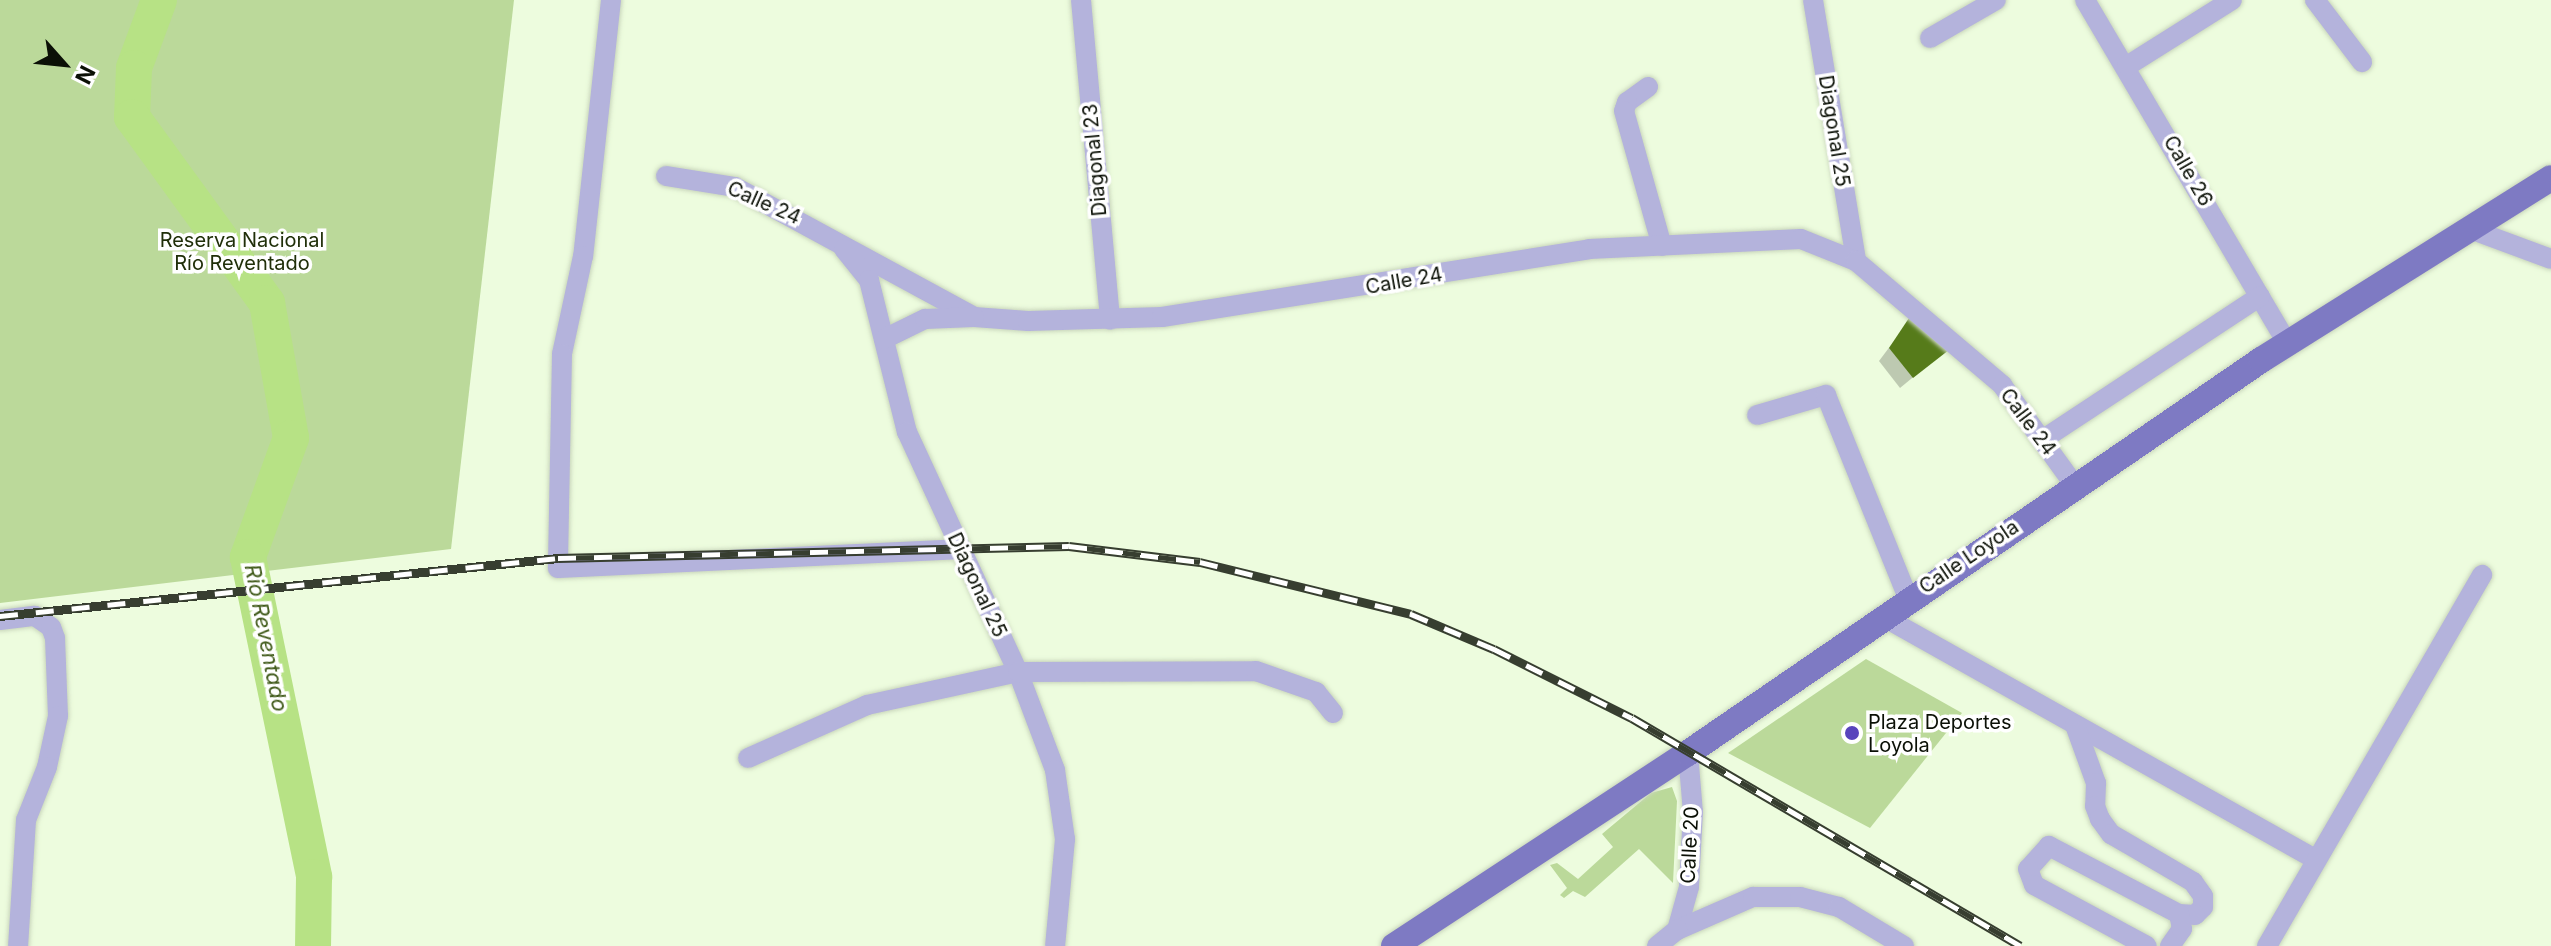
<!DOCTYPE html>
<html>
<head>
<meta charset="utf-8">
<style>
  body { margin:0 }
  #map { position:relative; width:2551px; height:946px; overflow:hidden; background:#edfcde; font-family:Inter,sans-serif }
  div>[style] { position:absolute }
  .green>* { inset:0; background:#bbd99a }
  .shadow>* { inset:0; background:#0003 }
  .river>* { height:36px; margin:-18px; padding:0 18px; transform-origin:18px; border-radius:18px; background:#b7e285 }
  .building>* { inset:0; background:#567b1a }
  .roads { filter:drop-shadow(0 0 2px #c9d6bb) drop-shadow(0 0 2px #c9d6bb) }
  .minor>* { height:20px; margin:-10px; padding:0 10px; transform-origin:10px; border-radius:10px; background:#b4b3dc }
  .major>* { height:26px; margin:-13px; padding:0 13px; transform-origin:13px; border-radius:13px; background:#7e7ac3 }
  .rail>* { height:9px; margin-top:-4.5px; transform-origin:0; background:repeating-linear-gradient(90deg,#fff 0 18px,#373e30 0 36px); box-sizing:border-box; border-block:2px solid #373e30 }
  .dots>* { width:22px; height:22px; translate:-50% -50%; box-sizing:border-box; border:4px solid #fff; border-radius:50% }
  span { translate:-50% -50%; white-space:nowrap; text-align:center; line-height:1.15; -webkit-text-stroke:7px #fff; paint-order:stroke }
  .street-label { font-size:20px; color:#0b1006 }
  .park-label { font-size:20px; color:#202f09 }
  .poi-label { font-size:20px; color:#0b1006 }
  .left { translate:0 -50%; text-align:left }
  .water-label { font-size:22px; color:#415b1b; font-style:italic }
  .north { position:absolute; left:24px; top:24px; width:80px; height:80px; -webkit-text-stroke:6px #fff; paint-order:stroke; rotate:117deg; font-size:22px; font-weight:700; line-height:32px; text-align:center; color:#0b1006 }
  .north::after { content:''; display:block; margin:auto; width:28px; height:36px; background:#0b1006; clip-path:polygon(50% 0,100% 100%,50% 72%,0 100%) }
</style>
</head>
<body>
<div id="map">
  <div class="green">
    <i style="clip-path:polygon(0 0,514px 0,451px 549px,0 603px)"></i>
    <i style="clip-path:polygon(1866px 659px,1962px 713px,1870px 828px,1728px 753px)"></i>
    <i style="clip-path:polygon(1672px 787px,1677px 801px,1673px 883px,1639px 849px,1585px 897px,1573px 891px,1564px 898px,1560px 895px,1567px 888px,1550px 865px,1557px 863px,1578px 879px,1613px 847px,1602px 834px,1651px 793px)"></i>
  </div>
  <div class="shadow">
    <i style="clip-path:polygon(1903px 329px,1951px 346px,1900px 388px,1879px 361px)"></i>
  </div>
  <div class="river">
    <i style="left:159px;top:0;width:72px;rotate:110.2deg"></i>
    <i style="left:134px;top:68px;width:49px;rotate:92.3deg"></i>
    <i style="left:132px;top:117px;width:230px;rotate:54deg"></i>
    <i style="left:267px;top:303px;width:137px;rotate:79.9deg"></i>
    <i style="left:291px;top:438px;width:127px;rotate:109.9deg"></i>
    <i style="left:248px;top:557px;width:327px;rotate:78.3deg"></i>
    <i style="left:314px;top:877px;width:69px;rotate:90.8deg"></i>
  </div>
  <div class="building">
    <i style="clip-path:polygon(1909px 318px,1954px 346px,1913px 378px,1889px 348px)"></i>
  </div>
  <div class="roads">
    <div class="minor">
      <i style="left:611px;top:0;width:258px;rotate:96.2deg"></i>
      <i style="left:583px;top:256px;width:100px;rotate:102.1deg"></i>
      <i style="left:562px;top:354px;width:214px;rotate:91.1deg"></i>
      <i style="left:558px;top:568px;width:401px;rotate:-2.7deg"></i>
      <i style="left:1081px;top:0;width:321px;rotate:84.8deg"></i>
      <i style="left:1813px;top:0;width:265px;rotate:80.6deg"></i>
      <i style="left:2085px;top:0;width:399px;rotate:59.5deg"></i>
      <i style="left:2315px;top:0;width:78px;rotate:52.8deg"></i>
      <i style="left:1930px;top:38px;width:76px;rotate:-29.9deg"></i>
      <i style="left:2127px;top:66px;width:124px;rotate:-32.2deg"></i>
      <i style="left:1648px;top:87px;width:26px;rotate:144deg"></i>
      <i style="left:1627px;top:102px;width:9px;rotate:108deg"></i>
      <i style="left:1624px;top:111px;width:140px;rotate:74.3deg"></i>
      <i style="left:666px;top:176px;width:70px;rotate:9.1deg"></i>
      <i style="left:735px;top:187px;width:272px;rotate:28.5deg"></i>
      <i style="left:974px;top:317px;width:54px;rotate:4.2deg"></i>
      <i style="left:1028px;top:321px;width:134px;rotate:-1.7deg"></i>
      <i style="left:1162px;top:317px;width:432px;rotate:-9deg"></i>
      <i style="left:1589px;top:249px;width:212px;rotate:-2.7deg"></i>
      <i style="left:1801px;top:239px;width:59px;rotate:21.8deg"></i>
      <i style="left:1856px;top:261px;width:192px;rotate:40.3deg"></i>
      <i style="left:2002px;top:385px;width:125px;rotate:54.1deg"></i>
      <i style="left:2473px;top:230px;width:83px;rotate:20.4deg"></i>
      <i style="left:844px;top:249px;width:40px;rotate:51deg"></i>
      <i style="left:869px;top:280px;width:157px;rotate:76deg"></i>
      <i style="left:907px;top:432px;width:264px;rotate:65.2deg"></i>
      <i style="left:1018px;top:672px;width:105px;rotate:69.3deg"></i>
      <i style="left:1055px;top:770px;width:70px;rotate:81.8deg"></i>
      <i style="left:1065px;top:839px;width:107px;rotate:95.3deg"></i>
      <i style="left:884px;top:339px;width:46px;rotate:-26deg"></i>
      <i style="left:925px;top:319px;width:49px;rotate:-2.3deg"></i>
      <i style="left:1757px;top:415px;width:72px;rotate:-16.2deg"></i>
      <i style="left:1826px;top:395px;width:219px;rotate:68deg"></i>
      <i style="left:2042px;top:440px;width:261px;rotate:-33.4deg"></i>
      <i style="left:1882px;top:616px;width:498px;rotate:29.3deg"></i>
      <i style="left:0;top:620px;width:35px;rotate:-7deg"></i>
      <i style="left:35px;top:616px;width:19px;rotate:35deg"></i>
      <i style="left:51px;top:627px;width:12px;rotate:70deg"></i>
      <i style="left:55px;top:638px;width:78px;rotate:87.8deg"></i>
      <i style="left:58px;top:716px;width:52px;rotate:102.2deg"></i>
      <i style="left:47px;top:767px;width:57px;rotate:111.6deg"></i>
      <i style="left:26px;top:820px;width:126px;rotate:93.6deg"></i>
      <i style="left:2075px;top:725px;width:62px;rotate:70.1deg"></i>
      <i style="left:2096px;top:783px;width:23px;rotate:92deg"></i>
      <i style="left:2095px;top:806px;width:14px;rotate:69deg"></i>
      <i style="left:2100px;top:819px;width:19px;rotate:54deg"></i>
      <i style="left:2111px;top:834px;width:95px;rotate:30.3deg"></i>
      <i style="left:2193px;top:882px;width:17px;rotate:54deg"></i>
      <i style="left:2203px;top:896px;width:11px;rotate:90deg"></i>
      <i style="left:2203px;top:907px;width:11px;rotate:135deg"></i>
      <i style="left:2195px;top:915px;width:16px;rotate:-176deg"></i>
      <i style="left:2179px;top:914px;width:147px;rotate:-152.4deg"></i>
      <i style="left:2049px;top:846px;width:31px;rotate:132deg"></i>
      <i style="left:2028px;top:869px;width:17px;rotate:69deg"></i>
      <i style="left:2034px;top:885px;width:128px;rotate:28.4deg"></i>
      <i style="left:1688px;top:753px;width:59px;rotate:85.2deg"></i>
      <i style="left:1693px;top:812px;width:75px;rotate:93.1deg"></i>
      <i style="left:1689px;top:887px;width:45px;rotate:105.6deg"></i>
      <i style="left:1677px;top:930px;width:83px;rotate:-23.5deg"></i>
      <i style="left:1753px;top:897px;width:47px"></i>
      <i style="left:1800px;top:897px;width:40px;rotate:14.4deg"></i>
      <i style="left:1839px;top:907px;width:76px;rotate:31deg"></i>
      <i style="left:748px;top:758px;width:130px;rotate:-24deg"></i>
      <i style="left:867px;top:705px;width:155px;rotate:-12.3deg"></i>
      <i style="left:1018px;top:672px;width:238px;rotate:-0.2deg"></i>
      <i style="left:1256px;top:671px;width:64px;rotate:19.3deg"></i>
      <i style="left:1316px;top:692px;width:27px;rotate:51deg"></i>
      <i style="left:1657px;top:946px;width:26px;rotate:-39deg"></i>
      <i style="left:2170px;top:946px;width:21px;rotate:-55deg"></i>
      <i style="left:2182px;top:929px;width:15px;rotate:-101deg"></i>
      <i style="left:2267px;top:946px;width:429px;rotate:-59.9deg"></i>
    </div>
    <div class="major">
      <i style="left:1394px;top:946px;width:352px;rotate:-33.3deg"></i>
      <i style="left:1688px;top:753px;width:695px;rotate:-34.44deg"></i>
      <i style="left:2261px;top:360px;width:342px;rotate:-32.1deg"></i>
    </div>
  </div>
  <div class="rail">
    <i style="left:0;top:616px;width:561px;rotate:-5.93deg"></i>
    <i style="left:558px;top:558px;width:511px;rotate:-1.35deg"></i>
    <i style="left:1069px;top:546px;width:132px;rotate:7deg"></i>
    <i style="left:1200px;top:562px;width:217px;rotate:13.8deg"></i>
    <i style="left:1411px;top:614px;width:90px;rotate:22.9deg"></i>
    <i style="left:1494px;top:649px;width:154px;rotate:26.6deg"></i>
    <i style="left:1632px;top:718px;width:450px;rotate:30.4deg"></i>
  </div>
  <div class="dots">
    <i style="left:1852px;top:733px;background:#5844bc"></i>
  </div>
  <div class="street-label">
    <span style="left:1834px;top:131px;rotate:81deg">Diagonal 25</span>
    <span style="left:1095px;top:160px;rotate:-95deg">Diagonal 23</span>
    <span style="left:2188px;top:171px;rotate:60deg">Calle 26</span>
    <span style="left:764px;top:203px;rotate:24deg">Calle 24</span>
    <span style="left:1404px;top:281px;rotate:-10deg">Calle 24</span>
    <span style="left:2028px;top:422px;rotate:53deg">Calle 24</span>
    <span style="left:1969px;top:557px;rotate:-34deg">Calle Loyola</span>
    <span style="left:977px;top:585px;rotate:65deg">Diagonal 25</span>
    <span style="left:1690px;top:845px;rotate:-87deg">Calle 20</span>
  </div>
  <div class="park-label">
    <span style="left:242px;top:252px">Reserva Nacional<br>Río Reventado</span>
  </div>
  <div class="poi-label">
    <span class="left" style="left:1868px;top:734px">Plaza Deportes<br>Loyola</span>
  </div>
  <div class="water-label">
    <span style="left:266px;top:638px;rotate:79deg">Rio Reventado</span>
  </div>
  <div class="north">N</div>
</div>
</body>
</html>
